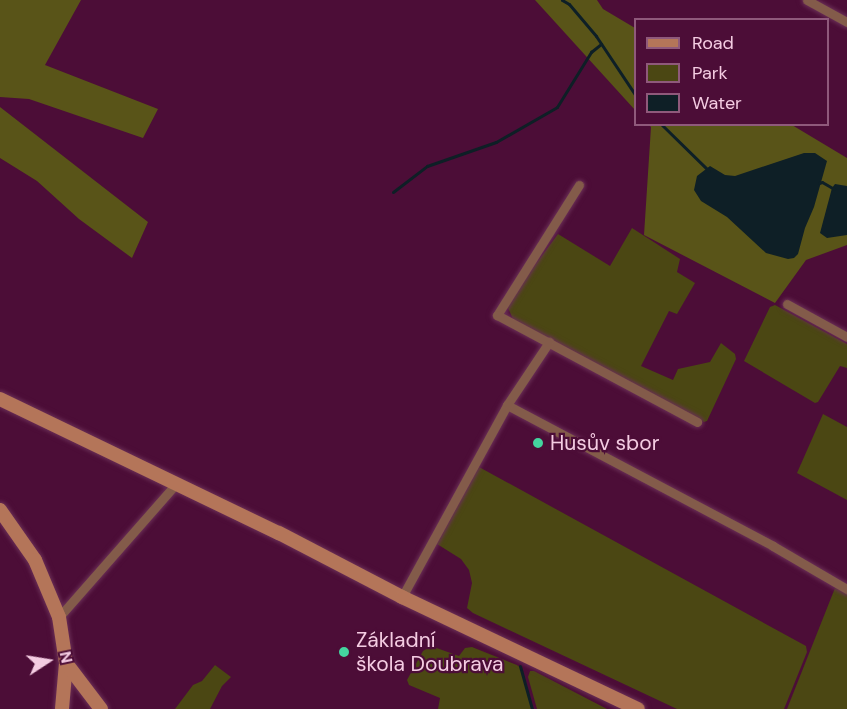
<!DOCTYPE html>
<html>
<head>
<meta charset="utf-8">
<style>
  body { margin:0 }
  #map { position:relative; width:847px; height:709px; overflow:hidden; background:#4c0d37; font-family:"DM Sans",sans-serif }
  div>[style] { position:absolute }
  .green>* { inset:0; background:#4b4713 }
  .forest>* { inset:0; background:#595418 }
  .water>* { inset:0; background:#0e1f26 }
  .stream>* { height:3px; margin:-1.5px; padding:0 1.5px; transform-origin:1.5px; border-radius:1.5px; background:#0e1f26 }
  .roads { filter:drop-shadow(0 0 2px #6a2f56) drop-shadow(0 0 2px #6a2f56) }
  .street>* { height:9px; margin:-4.5px; padding:0 4.5px; transform-origin:4.5px; border-radius:4.5px; background:#835b4a }
  .secondary>* { height:14px; margin:-7px; padding:0 7px; transform-origin:7px; border-radius:7px; background:#b47559 }
  .dots>* { width:16px; height:16px; translate:-50% -50%; box-sizing:border-box; border:3px solid #4c0d37; border-radius:50% }
  span { translate:-50% -50%; white-space:nowrap; text-align:center; line-height:1.15; -webkit-text-stroke:4.5px #4c0d37; paint-order:stroke }
  .poi-label { font-size:21px; color:#f4cce2 }
  .left { translate:0 -50%; text-align:left }
  .legend { position:absolute; left:634px; top:18px; width:195px; height:108px; box-sizing:border-box; background:#4c0d37; border:2px solid #8f597b; margin:0; padding:8px 10px; list-style:none; font-size:18px; color:#f4cce2 }
  .legend li { display:flex; align-items:center; gap:12px; height:30px }
  .legend b { width:30px; border:2px solid #8f597b }
  .north { position:absolute; left:18px; top:631px; width:60px; height:60px; -webkit-text-stroke:4px #4c0d37; paint-order:stroke; rotate:78deg; font-size:16px; font-weight:700; line-height:24px; text-align:center; color:#f4cce2 }
  .north::after { content:''; display:block; margin:auto; width:21px; height:27px; background:#f4cce2; clip-path:polygon(50% 0,100% 100%,50% 72%,0 100%) }
</style>
</head>
<body>
<div id="map">
  <div class="green">
    <i style="clip-path:polygon(632px 228px,680px 259px,677px 272px,695px 283px,677px 314px,669px 311px,641px 366px,673px 380px,678px 369px,710px 362px,721px 343px,735px 354px,736px 359px,707px 421px,704px 422px,513px 319px,508px 308px,515px 292px,558px 234px,610px 266px)"></i>
    <i style="clip-path:polygon(775px 305px,847px 344px,847px 368px,840px 366px,818px 402px,815px 403px,744px 361px,770px 307px)"></i>
    <i style="clip-path:polygon(823px 414px,847px 427px,847px 500px,797px 473px)"></i>
    <i style="clip-path:polygon(479px 467px,806px 646px,807px 652px,784px 709px,677px 709px,473px 613px,467px 608px,472px 583px,469px 570px,461px 559px,437px 544px)"></i>
    <i style="clip-path:polygon(835px 588px,847px 594px,847px 709px,787px 709px)"></i>
    <i style="clip-path:polygon(431px 646px,459px 656px,465px 648px,472px 647px,517px 665px,522px 669px,533px 709px,438px 709px,440px 698px,409px 685px,407px 680px,423px 651px)"></i>
    <i style="clip-path:polygon(215px 665px,231px 677px,222px 686px,210px 709px,175px 709px,193px 685px,202px 681px)"></i>
    <i style="clip-path:polygon(530px 671px,534px 671px,607px 709px,537px 709px,528px 677px)"></i>
  </div>
  <div class="forest">
    <i style="clip-path:polygon(0 0,81px 0,45px 65px,158px 109px,143px 138px,29px 99px,0 97px)"></i>
    <i style="clip-path:polygon(535px 0,597px 0,603px 9px,635px 28px,635px 110px)"></i>
    <i style="clip-path:polygon(0 107px,148px 222px,132px 258px,79px 219px,37px 181px,0 158px)"></i>
    <i style="clip-path:polygon(649px 125px,792px 125px,847px 158px,847px 245px,806px 260px,775px 303px,644px 235px,651px 127px)"></i>
  </div>
  <div class="water">
    <i style="clip-path:polygon(804px 153px,815px 153px,827px 161px,814px 207px,805px 228px,798px 254px,794px 258px,788px 259px,766px 253px,727px 217px,701px 201px,694px 190px,697px 176px,710px 166px,725px 175px,735px 176px)"></i>
    <i style="clip-path:polygon(835px 184px,847px 186px,847px 235px,827px 238px,820px 233px,832px 188px)"></i>
  </div>
  <div class="stream">
    <i style="left:562px;top:0;width:8px;rotate:30deg"></i>
    <i style="left:569px;top:4px;width:42px;rotate:49.8deg"></i>
    <i style="left:596px;top:36px;width:72px;rotate:56.3deg"></i>
    <i style="left:661px;top:124px;width:67px;rotate:44.4deg"></i>
    <i style="left:819px;top:183px;width:3px;rotate:-18deg"></i>
    <i style="left:822px;top:182px;width:14px;rotate:30deg"></i>
    <i style="left:393px;top:192px;width:43px;rotate:-37.4deg"></i>
    <i style="left:427px;top:166px;width:73px;rotate:-19.2deg"></i>
    <i style="left:496px;top:142px;width:70px;rotate:-29.8deg"></i>
    <i style="left:557px;top:107px;width:65px;rotate:-58.3deg"></i>
    <i style="left:591px;top:52px;width:13px;rotate:-39deg"></i>
    <i style="left:520px;top:666px;width:45px;rotate:74.4deg"></i>
  </div>
  <div class="roads">
    <div class="street">
      <i style="left:807px;top:0;width:46px;rotate:28.8deg"></i>
      <i style="left:579px;top:185px;width:154px;rotate:122.2deg"></i>
      <i style="left:497px;top:315px;width:227px;rotate:28.1deg"></i>
      <i style="left:787px;top:304px;width:68px;rotate:28.8deg"></i>
      <i style="left:507px;top:405px;width:301px;rotate:27.9deg"></i>
      <i style="left:773px;top:546px;width:86px;rotate:30.2deg"></i>
      <i style="left:402px;top:597px;width:219px;rotate:-61.3deg"></i>
      <i style="left:507px;top:405px;width:76px;rotate:-56.3deg"></i>
      <i style="left:59px;top:617px;width:177px;rotate:-48.7deg"></i>
    </div>
    <div class="secondary">
      <i style="left:0;top:399px;width:310px;rotate:25.7deg"></i>
      <i style="left:279px;top:533px;width:139px;rotate:27.5deg"></i>
      <i style="left:402px;top:597px;width:261px;rotate:25.4deg"></i>
      <i style="left:0;top:510px;width:61px;rotate:55deg"></i>
      <i style="left:35px;top:560px;width:62px;rotate:67.2deg"></i>
      <i style="left:59px;top:617px;width:47px;rotate:81.3deg"></i>
      <i style="left:66px;top:663px;width:46px;rotate:95deg"></i>
      <i style="left:66px;top:663px;width:58px;rotate:52.7deg"></i>
    </div>
  </div>
  <div class="dots">
    <i style="left:538px;top:443px;background:#44d49f"></i>
    <i style="left:344px;top:652px;background:#44d49f"></i>
  </div>
  <div class="poi-label">
    <span class="left" style="left:550px;top:443px">Husův sbor</span>
    <span class="left" style="left:356px;top:652px">Základní<br>škola Doubrava</span>
  </div>
  <ul class="legend">
  <li><b style="height:8px;background:#b47559"></b>Road</li>
  <li><b style="height:16px;background:#4b4713"></b>Park</li>
  <li><b style="height:16px;background:#0e1f26"></b>Water</li>
  </ul>
  <div class="north">N</div>
</div>
</body>
</html>
